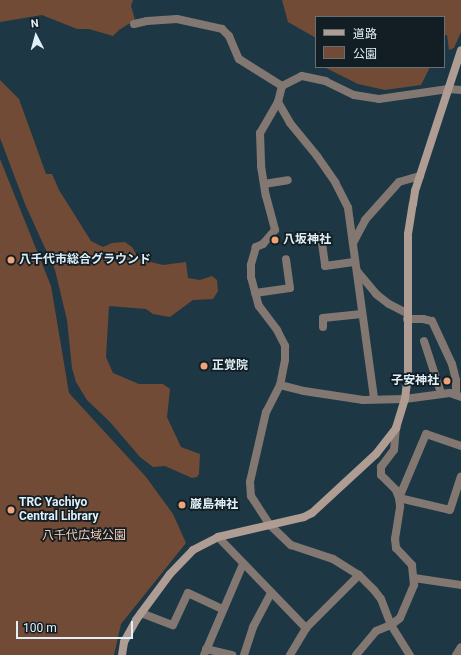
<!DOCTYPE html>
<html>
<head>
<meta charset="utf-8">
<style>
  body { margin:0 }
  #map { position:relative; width:461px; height:655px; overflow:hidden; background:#1d3844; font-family:Roboto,"Noto Sans JP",sans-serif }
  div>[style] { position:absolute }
  .green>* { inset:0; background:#724b36 }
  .street>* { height:8px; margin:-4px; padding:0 4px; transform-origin:4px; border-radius:4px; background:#837771 }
  .secondary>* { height:8px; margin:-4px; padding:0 4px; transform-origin:4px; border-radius:4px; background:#af9c92 }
  .dots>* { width:11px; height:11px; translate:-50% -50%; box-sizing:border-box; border:2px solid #121e23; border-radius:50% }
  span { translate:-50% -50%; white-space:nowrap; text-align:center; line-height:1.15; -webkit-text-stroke:3.5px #121e23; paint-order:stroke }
  .poi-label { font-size:12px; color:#e0f0f8; font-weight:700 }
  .left { translate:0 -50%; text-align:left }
  .right { translate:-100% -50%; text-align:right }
  .park-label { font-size:12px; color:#fecdb4 }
  .legend { position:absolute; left:315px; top:16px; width:130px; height:52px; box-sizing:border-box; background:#121e23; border:1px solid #647278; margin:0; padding:5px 7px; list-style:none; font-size:12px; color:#e0f0f8 }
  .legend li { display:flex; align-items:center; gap:8px; height:20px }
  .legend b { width:20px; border:1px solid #647278 }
  .north { position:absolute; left:16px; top:16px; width:40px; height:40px; -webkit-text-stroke:3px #121e23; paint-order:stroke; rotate:354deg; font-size:11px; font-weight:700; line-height:16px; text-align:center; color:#e0f0f8 }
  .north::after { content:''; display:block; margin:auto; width:14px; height:18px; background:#e0f0f8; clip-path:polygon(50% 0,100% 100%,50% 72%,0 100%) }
  .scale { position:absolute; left:16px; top:621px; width:117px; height:18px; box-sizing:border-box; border:2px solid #e0f0f8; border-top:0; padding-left:5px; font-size:12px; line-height:14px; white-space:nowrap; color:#e0f0f8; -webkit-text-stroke:3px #121e23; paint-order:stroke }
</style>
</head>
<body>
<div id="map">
  <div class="green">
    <i style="clip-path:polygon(0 0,133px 0,131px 6px,135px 20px,119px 30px,113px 36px,89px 29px,77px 29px,42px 15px,0 22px)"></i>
    <i style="clip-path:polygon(282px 0,461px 0,461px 32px,454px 48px,449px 50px,447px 35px,444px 35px,444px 17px,316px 17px,316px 38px,288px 22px)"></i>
    <i style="clip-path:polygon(324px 67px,430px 67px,421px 85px,385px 90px,358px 84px)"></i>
    <i style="clip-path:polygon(0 80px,19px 99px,46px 174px,52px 174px,59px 190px,91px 241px,103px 247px,112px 243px,125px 242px,132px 247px,139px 259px,163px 265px,186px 262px,188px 278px,200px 280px,212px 276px,217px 280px,218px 291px,213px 299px,193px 300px,170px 317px,153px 314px,146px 309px,109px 306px,106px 357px,113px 373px,139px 384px,163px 384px,170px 389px,167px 417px,181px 447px,200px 454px,199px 474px,197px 477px,192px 478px,165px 466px,153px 467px,140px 457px,110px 422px,87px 400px,76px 382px,72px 368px,67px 320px,55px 270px,25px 204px,0 138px)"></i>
    <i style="clip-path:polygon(0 159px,51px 286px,69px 393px,146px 477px,173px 514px,186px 543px,121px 624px,114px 655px,0 655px)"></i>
  </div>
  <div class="street">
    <i style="left:134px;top:24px;width:13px;rotate:-13deg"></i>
    <i style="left:147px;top:21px;width:30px;rotate:-4deg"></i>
    <i style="left:177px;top:19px;width:46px;rotate:12.5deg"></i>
    <i style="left:222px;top:29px;width:10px;rotate:45deg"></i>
    <i style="left:229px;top:36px;width:25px;rotate:67deg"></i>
    <i style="left:239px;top:59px;width:51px;rotate:32.1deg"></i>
    <i style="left:282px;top:86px;width:16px;rotate:104deg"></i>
    <i style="left:278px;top:102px;width:24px;rotate:60deg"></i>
    <i style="left:290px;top:123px;width:43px;rotate:50.7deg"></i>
    <i style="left:317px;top:156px;width:32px;rotate:55deg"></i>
    <i style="left:335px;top:182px;width:29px;rotate:63deg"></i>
    <i style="left:348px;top:208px;width:193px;rotate:82.2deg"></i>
    <i style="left:282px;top:86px;width:22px;rotate:-27deg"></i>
    <i style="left:302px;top:76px;width:24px;rotate:12deg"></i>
    <i style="left:325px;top:81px;width:32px;rotate:26deg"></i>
    <i style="left:354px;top:95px;width:25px;rotate:9deg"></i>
    <i style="left:379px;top:99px;width:70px;rotate:-8.2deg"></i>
    <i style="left:448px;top:89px;width:13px;rotate:4deg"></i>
    <i style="left:278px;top:102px;width:36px;rotate:120deg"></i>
    <i style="left:260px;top:133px;width:33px;rotate:88deg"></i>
    <i style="left:261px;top:166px;width:30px;rotate:81deg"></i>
    <i style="left:266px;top:196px;width:35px;rotate:75deg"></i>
    <i style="left:275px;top:230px;width:18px;rotate:131deg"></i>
    <i style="left:263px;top:244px;width:8px;rotate:157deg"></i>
    <i style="left:256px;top:247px;width:19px;rotate:106deg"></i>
    <i style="left:251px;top:265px;width:12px;rotate:90deg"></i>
    <i style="left:251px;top:277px;width:30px;rotate:75deg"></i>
    <i style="left:259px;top:306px;width:30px;rotate:53deg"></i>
    <i style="left:277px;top:330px;width:18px;rotate:63deg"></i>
    <i style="left:285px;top:346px;width:14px;rotate:90deg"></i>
    <i style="left:285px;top:360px;width:25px;rotate:101deg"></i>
    <i style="left:280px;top:385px;width:30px;rotate:117deg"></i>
    <i style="left:266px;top:412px;width:72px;rotate:102.9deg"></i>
    <i style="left:250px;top:482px;width:14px;rotate:86deg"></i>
    <i style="left:251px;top:496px;width:35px;rotate:57deg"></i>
    <i style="left:270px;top:525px;width:29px;rotate:44deg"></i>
    <i style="left:291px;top:545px;width:44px;rotate:18.4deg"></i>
    <i style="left:333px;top:559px;width:31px;rotate:32deg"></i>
    <i style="left:359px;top:575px;width:21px;rotate:45deg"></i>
    <i style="left:374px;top:590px;width:11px;rotate:52deg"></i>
    <i style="left:381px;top:599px;width:28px;rotate:69deg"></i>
    <i style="left:391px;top:625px;width:36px;rotate:58deg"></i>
    <i style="left:264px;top:184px;width:24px;rotate:-9deg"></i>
    <i style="left:321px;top:236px;width:30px;rotate:82deg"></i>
    <i style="left:325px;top:266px;width:29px;rotate:-8deg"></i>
    <i style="left:353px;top:243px;width:26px;rotate:-62deg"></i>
    <i style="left:365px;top:220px;width:51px;rotate:-48.2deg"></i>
    <i style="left:399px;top:182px;width:22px;rotate:-16deg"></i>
    <i style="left:357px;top:271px;width:30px;rotate:50deg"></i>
    <i style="left:376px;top:294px;width:16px;rotate:38deg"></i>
    <i style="left:389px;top:304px;width:20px;rotate:27deg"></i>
    <i style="left:255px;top:293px;width:35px;rotate:-8deg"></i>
    <i style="left:290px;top:288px;width:29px;rotate:-98deg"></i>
    <i style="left:407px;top:319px;width:16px"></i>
    <i style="left:423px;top:319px;width:9px;rotate:13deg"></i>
    <i style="left:432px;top:321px;width:47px;rotate:65.1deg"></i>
    <i style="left:452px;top:364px;width:16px;rotate:76deg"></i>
    <i style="left:456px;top:380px;width:15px;rotate:90deg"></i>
    <i style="left:323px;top:327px;width:9px;rotate:-90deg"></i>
    <i style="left:323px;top:318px;width:39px;rotate:-6deg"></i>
    <i style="left:424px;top:341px;width:55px;rotate:71.9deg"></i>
    <i style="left:280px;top:385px;width:25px;rotate:14deg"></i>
    <i style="left:304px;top:391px;width:60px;rotate:8.7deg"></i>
    <i style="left:363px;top:400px;width:42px;rotate:-1.4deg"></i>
    <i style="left:405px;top:399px;width:45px;rotate:-7.6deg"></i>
    <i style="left:450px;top:393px;width:12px;rotate:20deg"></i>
    <i style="left:461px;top:446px;width:37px;rotate:-161deg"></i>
    <i style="left:426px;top:434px;width:69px;rotate:112.9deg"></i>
    <i style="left:399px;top:498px;width:52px;rotate:13.2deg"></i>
    <i style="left:450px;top:510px;width:35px;rotate:-72deg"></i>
    <i style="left:218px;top:537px;width:127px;rotate:46deg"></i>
    <i style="left:414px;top:578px;width:48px;rotate:8.5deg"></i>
    <i style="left:141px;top:613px;width:34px;rotate:21deg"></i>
    <i style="left:173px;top:625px;width:35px;rotate:-65deg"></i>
    <i style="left:188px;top:593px;width:38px;rotate:25deg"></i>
    <i style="left:206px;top:649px;width:27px;rotate:13deg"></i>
    <i style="left:204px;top:655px;width:99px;rotate:-66.8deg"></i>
    <i style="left:244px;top:655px;width:29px;rotate:-72deg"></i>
    <i style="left:253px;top:627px;width:38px;rotate:-62deg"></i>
    <i style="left:290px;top:655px;width:31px;rotate:-59deg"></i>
    <i style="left:306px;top:628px;width:75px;rotate:-45deg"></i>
    <i style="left:356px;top:655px;width:31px;rotate:-50deg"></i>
    <i style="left:376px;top:631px;width:16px;rotate:-22deg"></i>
    <i style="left:391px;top:625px;width:11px;rotate:-38deg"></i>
    <i style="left:400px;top:618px;width:36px;rotate:-67deg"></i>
    <i style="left:414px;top:585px;width:20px;rotate:-96deg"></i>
    <i style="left:412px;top:565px;width:23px;rotate:-133deg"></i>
    <i style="left:396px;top:548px;width:9px;rotate:-96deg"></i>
    <i style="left:395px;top:539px;width:33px;rotate:-81deg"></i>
    <i style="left:400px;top:506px;width:8px;rotate:-97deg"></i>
    <i style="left:399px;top:498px;width:9px;rotate:-111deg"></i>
    <i style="left:396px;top:490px;width:21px;rotate:-135deg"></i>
    <i style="left:381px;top:475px;width:8px;rotate:-90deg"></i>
    <i style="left:381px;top:467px;width:21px;rotate:-53deg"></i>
    <i style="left:394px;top:450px;width:22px;rotate:-85deg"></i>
    <i style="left:456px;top:655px;width:9px;rotate:-58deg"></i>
  </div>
  <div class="secondary">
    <i style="left:122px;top:655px;width:13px;rotate:-81deg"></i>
    <i style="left:124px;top:642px;width:25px;rotate:-61deg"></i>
    <i style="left:136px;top:620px;width:57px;rotate:-53.5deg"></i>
    <i style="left:170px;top:574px;width:33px;rotate:-46deg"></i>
    <i style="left:193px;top:550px;width:28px;rotate:-27deg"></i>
    <i style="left:218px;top:537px;width:88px;rotate:-13.1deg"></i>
    <i style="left:304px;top:517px;width:9px;rotate:-27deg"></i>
    <i style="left:312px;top:513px;width:87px;rotate:-42.7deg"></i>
    <i style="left:376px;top:454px;width:33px;rotate:-52deg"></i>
    <i style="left:396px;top:428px;width:30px;rotate:-73deg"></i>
    <i style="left:405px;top:399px;width:23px;rotate:-83deg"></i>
    <i style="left:408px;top:376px;width:142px;rotate:-90deg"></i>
    <i style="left:408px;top:234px;width:30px;rotate:-81deg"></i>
    <i style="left:413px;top:204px;width:13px;rotate:-81deg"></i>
    <i style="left:415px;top:191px;width:148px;rotate:-71.9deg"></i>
  </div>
  <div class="dots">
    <i style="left:275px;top:240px;background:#f0a279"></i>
    <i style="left:11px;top:260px;background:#f0a279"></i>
    <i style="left:204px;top:366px;background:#f0a279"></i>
    <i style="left:447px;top:381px;background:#f0a279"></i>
    <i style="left:182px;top:505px;background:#f0a279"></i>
    <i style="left:11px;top:510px;background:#f0a279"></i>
  </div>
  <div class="poi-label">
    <span class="left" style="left:283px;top:240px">八坂神社</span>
    <span class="left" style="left:19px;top:260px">八千代市総合グラウンド</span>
    <span class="left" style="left:212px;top:366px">正覚院</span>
    <span class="right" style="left:439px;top:381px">子安神社</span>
    <span class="left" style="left:19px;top:510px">TRC Yachiyo<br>Central Library</span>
    <span class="left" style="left:190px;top:505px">巌島神社</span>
  </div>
  <div class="park-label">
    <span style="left:84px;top:536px">八千代広域公園</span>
  </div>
  <ul class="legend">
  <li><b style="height:5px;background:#af9c92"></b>道路</li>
  <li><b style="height:11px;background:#724b36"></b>公園</li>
  </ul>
  <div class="north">N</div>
  <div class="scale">100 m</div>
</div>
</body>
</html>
